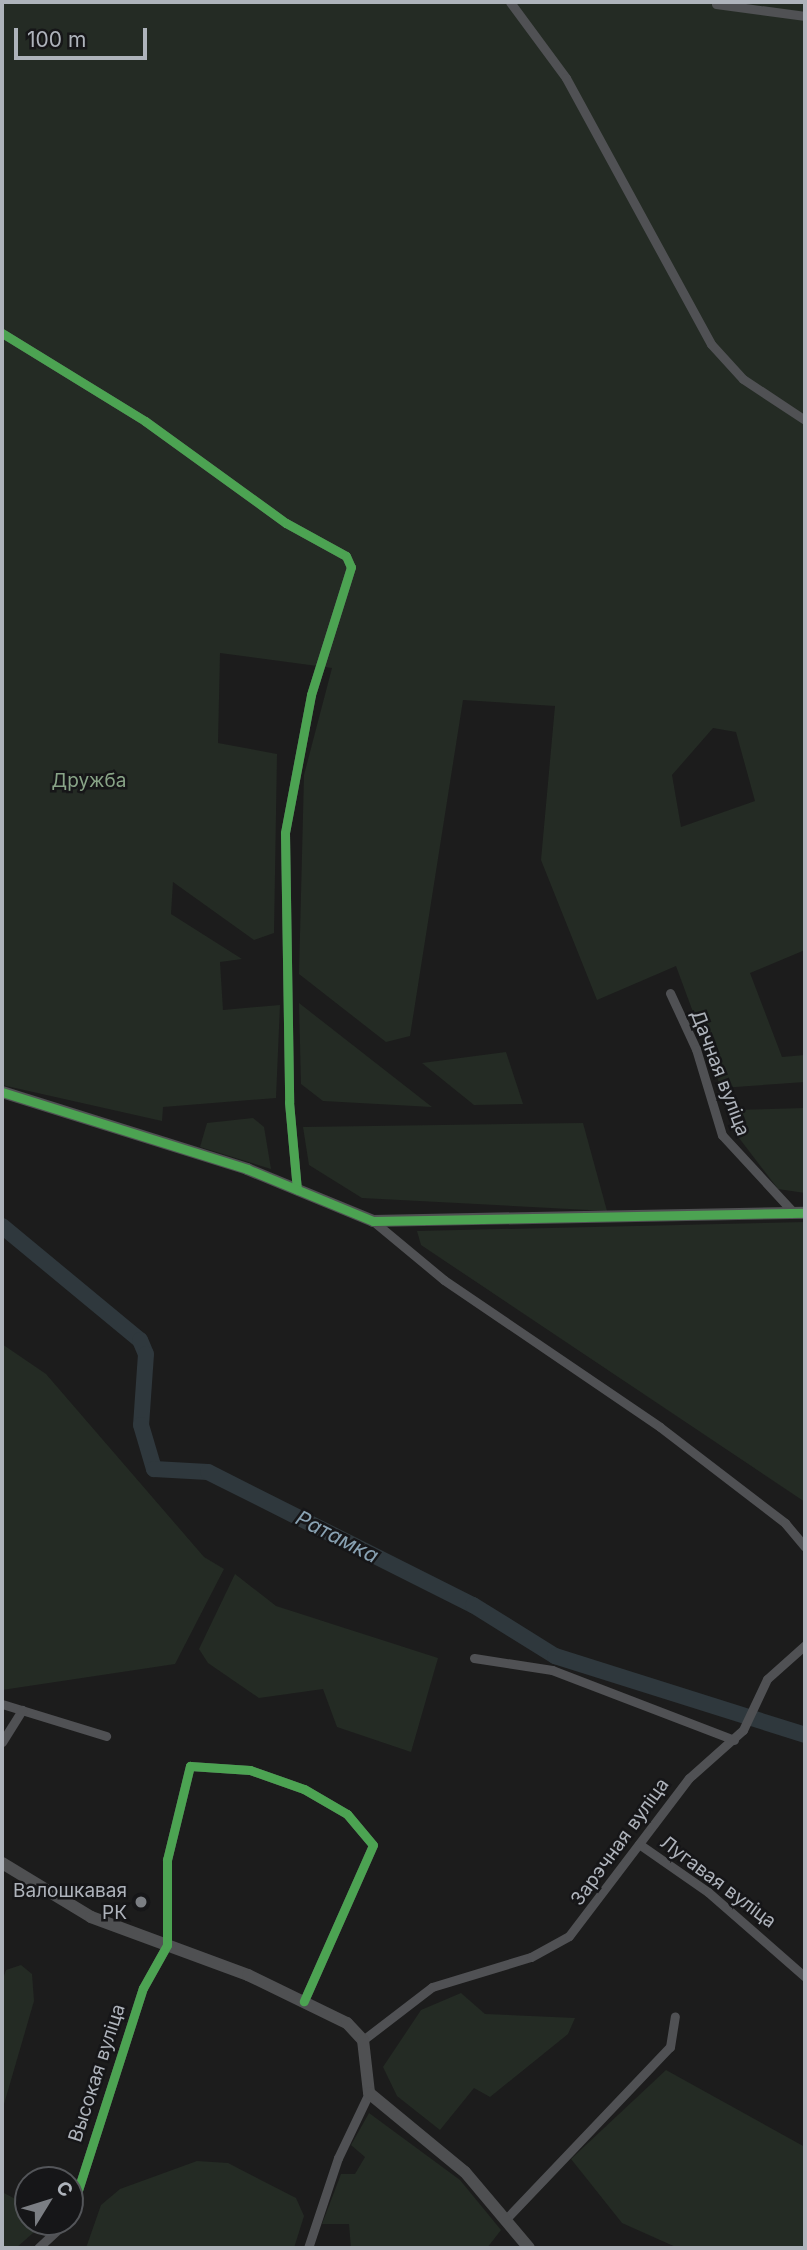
<!DOCTYPE html>
<html>
<head>
<meta charset="utf-8">
<style>
  body { margin:0 }
  #map { position:relative; width:807px; height:2250px; overflow:hidden; background:#1c1c1c; font-family:Inter,sans-serif }
  div>[style] { position:absolute }
  .green>* { inset:0; background:#242b24 }
  .river>* { height:16px; margin:-8px; padding:0 8px; transform-origin:8px; border-radius:8px; background:#2f383d }
  .street>* { height:9px; margin:-4.5px; padding:0 4.5px; transform-origin:4.5px; border-radius:4.5px; background:#505154 }
  .secondary>* { height:12px; margin:-6px; padding:0 6px; transform-origin:6px; border-radius:6px; background:#4f5052 }
  .cycleway>* { height:9px; margin:-4.5px; padding:0 4.5px; transform-origin:4.5px; border-radius:4.5px; background:#4ca352 }
  .dots>* { width:19px; height:19px; translate:-50% -50%; box-sizing:border-box; border:4px solid #161618; border-radius:50% }
  span { translate:-50% -50%; white-space:nowrap; text-align:center; line-height:1.15; -webkit-text-stroke:5px #161618; paint-order:stroke }
  .park-label { font-size:19px; color:#88a487 }
  .street-label { font-size:19px; color:#aeb3bb }
  .poi-label { font-size:19px; color:#aeb3bb }
  .right { translate:-100% -50%; text-align:right }
  .water-label { font-size:21px; color:#89a2b3; font-style:italic }
  .frame { position:absolute; inset:0; border:4px solid #aeb3bb; pointer-events:none }
  .north { position:absolute; left:14px; top:2166px; width:70px; height:70px; box-sizing:border-box; background:#161618; border:2px solid #535559; border-radius:50%; rotate:52deg; font-size:19px; font-weight:700; line-height:28px; text-align:center; color:#aeb3bb }
  .north::after { content:''; display:block; margin:auto; width:24px; height:32px; background:#7b7e83; clip-path:polygon(50% 0,100% 100%,50% 72%,0 100%) }
  .scale { position:absolute; left:14px; top:28px; width:133px; height:32px; box-sizing:border-box; border:4px solid #aeb3bb; border-top:0; padding-left:9px; font-size:21px; line-height:24px; white-space:nowrap; color:#aeb3bb; -webkit-text-stroke:5px #161618; paint-order:stroke }
</style>
</head>
<body>
<div id="map">
  <div class="green">
    <i style="clip-path:polygon(evenodd,2px 2px,805px 2px,805px 950px,750px 973px,782px 1057px,805px 1055px,805px 1082px,721px 1088px,676px 966px,597px 1000px,541px 860px,555px 706px,463px 700px,410px 1036px,386px 1042px,299px 974px,304px 775px,332px 668px,220px 653px,218px 743px,277px 754px,274px 933px,254px 940px,173px 882px,171px 914px,242px 959px,220px 962px,223px 1010px,280px 1005px,276px 1098px,163px 1107px,162px 1121px,2px 1085px,2px 2px,713px 728px,736px 732px,755px 801px,681px 827px,672px 775px,713px 728px)"></i>
    <i style="clip-path:polygon(299px 1003px,432px 1107px,323px 1101px,301px 1084px)"></i>
    <i style="clip-path:polygon(506px 1052px,523px 1104px,474px 1105px,422px 1063px)"></i>
    <i style="clip-path:polygon(805px 1108px,805px 1193px,778px 1189px,736px 1134px,733px 1110px)"></i>
    <i style="clip-path:polygon(253px 1118px,264px 1127px,271px 1169px,200px 1147px,207px 1123px)"></i>
    <i style="clip-path:polygon(583px 1123px,607px 1211px,362px 1198px,309px 1165px,303px 1127px)"></i>
    <i style="clip-path:polygon(805px 1222px,805px 1502px,421px 1245px,417px 1231px)"></i>
    <i style="clip-path:polygon(2px 1344px,46px 1374px,204px 1557px,224px 1569px,175px 1664px,2px 1690px)"></i>
    <i style="clip-path:polygon(235px 1574px,276px 1606px,438px 1658px,411px 1752px,337px 1727px,323px 1689px,259px 1698px,208px 1663px,199px 1649px)"></i>
    <i style="clip-path:polygon(21px 1965px,32px 1974px,34px 2001px,2px 2111px,2px 1982px,6px 1970px)"></i>
    <i style="clip-path:polygon(461px 1993px,485px 2014px,575px 2018px,568px 2034px,490px 2097px,474px 2088px,440px 2130px,397px 2096px,383px 2067px,421px 2010px)"></i>
    <i style="clip-path:polygon(666px 2070px,805px 2147px,805px 2248px,678px 2248px,622px 2223px,571px 2159px)"></i>
    <i style="clip-path:polygon(369px 2113px,460px 2180px,501px 2230px,487px 2248px,351px 2248px,349px 2224px,322px 2224px,341px 2174px,355px 2174px,365px 2157px,351px 2145px)"></i>
    <i style="clip-path:polygon(197px 2161px,228px 2163px,296px 2198px,304px 2216px,294px 2248px,86px 2248px,101px 2205px,120px 2189px)"></i>
    <i style="clip-path:polygon(2px 2192px,25px 2204px,28px 2222px,41px 2226px,16px 2248px,2px 2248px)"></i>
  </div>
  <div class="river">
    <i style="left:2px;top:1226px;width:179px;rotate:39.6deg"></i>
    <i style="left:140px;top:1340px;width:15px;rotate:67deg"></i>
    <i style="left:146px;top:1354px;width:71px;rotate:94deg"></i>
    <i style="left:141px;top:1425px;width:46px;rotate:73.5deg"></i>
    <i style="left:154px;top:1469px;width:54px;rotate:3.2deg"></i>
    <i style="left:208px;top:1472px;width:297px;rotate:26.7deg"></i>
    <i style="left:473px;top:1605px;width:97px;rotate:31.9deg"></i>
    <i style="left:555px;top:1656px;width:262px;rotate:17.5deg"></i>
  </div>
  <div class="street">
    <i style="left:510px;top:2px;width:94px;rotate:53.6deg"></i>
    <i style="left:566px;top:78px;width:303px;rotate:61.4deg"></i>
    <i style="left:711px;top:344px;width:47px;rotate:47.6deg"></i>
    <i style="left:743px;top:379px;width:74px;rotate:33.5deg"></i>
    <i style="left:716px;top:4px;width:90px;rotate:7.7deg"></i>
    <i style="left:2px;top:333px;width:168px;rotate:31.6deg"></i>
    <i style="left:145px;top:421px;width:174px;rotate:35.9deg"></i>
    <i style="left:286px;top:523px;width:68px;rotate:28.8deg"></i>
    <i style="left:346px;top:556px;width:12px;rotate:66deg"></i>
    <i style="left:351px;top:567px;width:134px;rotate:107.4deg"></i>
    <i style="left:311px;top:695px;width:140px;rotate:100.7deg"></i>
    <i style="left:285px;top:833px;width:269px;rotate:89.1deg"></i>
    <i style="left:289px;top:1102px;width:88px;rotate:84.8deg"></i>
    <i style="left:670px;top:993px;width:62px;rotate:65.1deg"></i>
    <i style="left:696px;top:1049px;width:90px;rotate:73.2deg"></i>
    <i style="left:722px;top:1135px;width:105px;rotate:47.3deg"></i>
    <i style="left:373px;top:1221px;width:92px;rotate:39.7deg"></i>
    <i style="left:444px;top:1280px;width:261px;rotate:34.2deg"></i>
    <i style="left:660px;top:1427px;width:158px;rotate:37.5deg"></i>
    <i style="left:785px;top:1523px;width:31px;rotate:50deg"></i>
    <i style="left:474px;top:1658px;width:79px;rotate:8.7deg"></i>
    <i style="left:552px;top:1670px;width:195px;rotate:21deg"></i>
    <i style="left:2px;top:1704px;width:109px;rotate:17.1deg"></i>
    <i style="left:2px;top:1742px;width:38px;rotate:-58deg"></i>
    <i style="left:639px;top:1844px;width:84px;rotate:34.8deg"></i>
    <i style="left:708px;top:1892px;width:129px;rotate:41.2deg"></i>
    <i style="left:363px;top:2040px;width:87px;rotate:-37.5deg"></i>
    <i style="left:432px;top:1987px;width:103px;rotate:-16.9deg"></i>
    <i style="left:531px;top:1957px;width:43px;rotate:-28.9deg"></i>
    <i style="left:569px;top:1936px;width:198px;rotate:-52.8deg"></i>
    <i style="left:689px;top:1778px;width:72px;rotate:-41.6deg"></i>
    <i style="left:743px;top:1730px;width:56px;rotate:-64.8deg"></i>
    <i style="left:767px;top:1679px;width:51px;rotate:-41.8deg"></i>
    <i style="left:70px;top:2215px;width:238px;rotate:-72.2deg"></i>
    <i style="left:143px;top:1988px;width:49px;rotate:-60.8deg"></i>
    <i style="left:167px;top:1945px;width:85px;rotate:-90deg"></i>
    <i style="left:167px;top:1860px;width:97px;rotate:-76.3deg"></i>
    <i style="left:190px;top:1766px;width:60px;rotate:3.8deg"></i>
    <i style="left:250px;top:1770px;width:57px;rotate:19.4deg"></i>
    <i style="left:304px;top:1789px;width:50px;rotate:30.2deg"></i>
    <i style="left:347px;top:1814px;width:40px;rotate:50deg"></i>
    <i style="left:373px;top:1845px;width:171px;rotate:113.9deg"></i>
    <i style="left:505px;top:2220px;width:239px;rotate:-46.4deg"></i>
    <i style="left:670px;top:2047px;width:31px;rotate:-81deg"></i>
    <i style="left:38px;top:2248px;width:38px;rotate:-43deg"></i>
    <i style="left:308px;top:2248px;width:95px;rotate:-71.6deg"></i>
    <i style="left:338px;top:2158px;width:72px;rotate:-64.5deg"></i>
  </div>
  <div class="secondary">
    <i style="left:2px;top:1092px;width:257px;rotate:17.4deg"></i>
    <i style="left:247px;top:1169px;width:136px;rotate:22.4deg"></i>
    <i style="left:373px;top:1221px;width:432px;rotate:-1.1deg"></i>
    <i style="left:2px;top:1863px;width:104px;rotate:31.2deg"></i>
    <i style="left:91px;top:1917px;width:167px;rotate:20.3deg"></i>
    <i style="left:248px;top:1975px;width:110px;rotate:25.9deg"></i>
    <i style="left:347px;top:2023px;width:23px;rotate:47deg"></i>
    <i style="left:363px;top:2040px;width:53px;rotate:83.5deg"></i>
    <i style="left:369px;top:2093px;width:124px;rotate:39.5deg"></i>
    <i style="left:465px;top:2172px;width:99px;rotate:49.9deg"></i>
  </div>
  <div class="cycleway">
    <i style="left:2px;top:333px;width:168px;rotate:31.6deg"></i>
    <i style="left:145px;top:421px;width:174px;rotate:35.9deg"></i>
    <i style="left:286px;top:523px;width:68px;rotate:28.8deg"></i>
    <i style="left:346px;top:556px;width:12px;rotate:66deg"></i>
    <i style="left:351px;top:567px;width:134px;rotate:107.4deg"></i>
    <i style="left:311px;top:695px;width:140px;rotate:100.7deg"></i>
    <i style="left:285px;top:833px;width:269px;rotate:89.1deg"></i>
    <i style="left:289px;top:1102px;width:88px;rotate:84.8deg"></i>
    <i style="left:2px;top:1092px;width:257px;rotate:17.4deg"></i>
    <i style="left:247px;top:1169px;width:136px;rotate:22.4deg"></i>
    <i style="left:373px;top:1221px;width:432px;rotate:-1.1deg"></i>
    <i style="left:70px;top:2215px;width:238px;rotate:-72.2deg"></i>
    <i style="left:143px;top:1988px;width:49px;rotate:-60.8deg"></i>
    <i style="left:167px;top:1945px;width:85px;rotate:-90deg"></i>
    <i style="left:167px;top:1860px;width:97px;rotate:-76.3deg"></i>
    <i style="left:190px;top:1766px;width:60px;rotate:3.8deg"></i>
    <i style="left:250px;top:1770px;width:57px;rotate:19.4deg"></i>
    <i style="left:304px;top:1789px;width:50px;rotate:30.2deg"></i>
    <i style="left:347px;top:1814px;width:40px;rotate:50deg"></i>
    <i style="left:373px;top:1845px;width:171px;rotate:113.9deg"></i>
  </div>
  <div class="dots">
    <i style="left:141px;top:1902px;background:#7b7e83"></i>
  </div>
  <div class="park-label">
    <span style="left:89px;top:781px">Дружба</span>
  </div>
  <div class="street-label">
    <span style="left:720px;top:1073px;rotate:69deg">Дачная вуліца</span>
    <span style="left:620px;top:1842px;rotate:-54deg">Зарэчная вуліца</span>
    <span style="left:718px;top:1882px;rotate:37deg">Лугавая вуліца</span>
    <span style="left:97px;top:2073px;rotate:-72deg">Высокая вуліца</span>
  </div>
  <div class="poi-label">
    <span class="right" style="left:127px;top:1902px">Валошкавая<br>РК</span>
  </div>
  <div class="water-label">
    <span style="left:337px;top:1537px;rotate:27deg">Ратамка</span>
  </div>
  <div class="frame"></div>
  <div class="north">С</div>
  <div class="scale">100 m</div>
</div>
</body>
</html>
